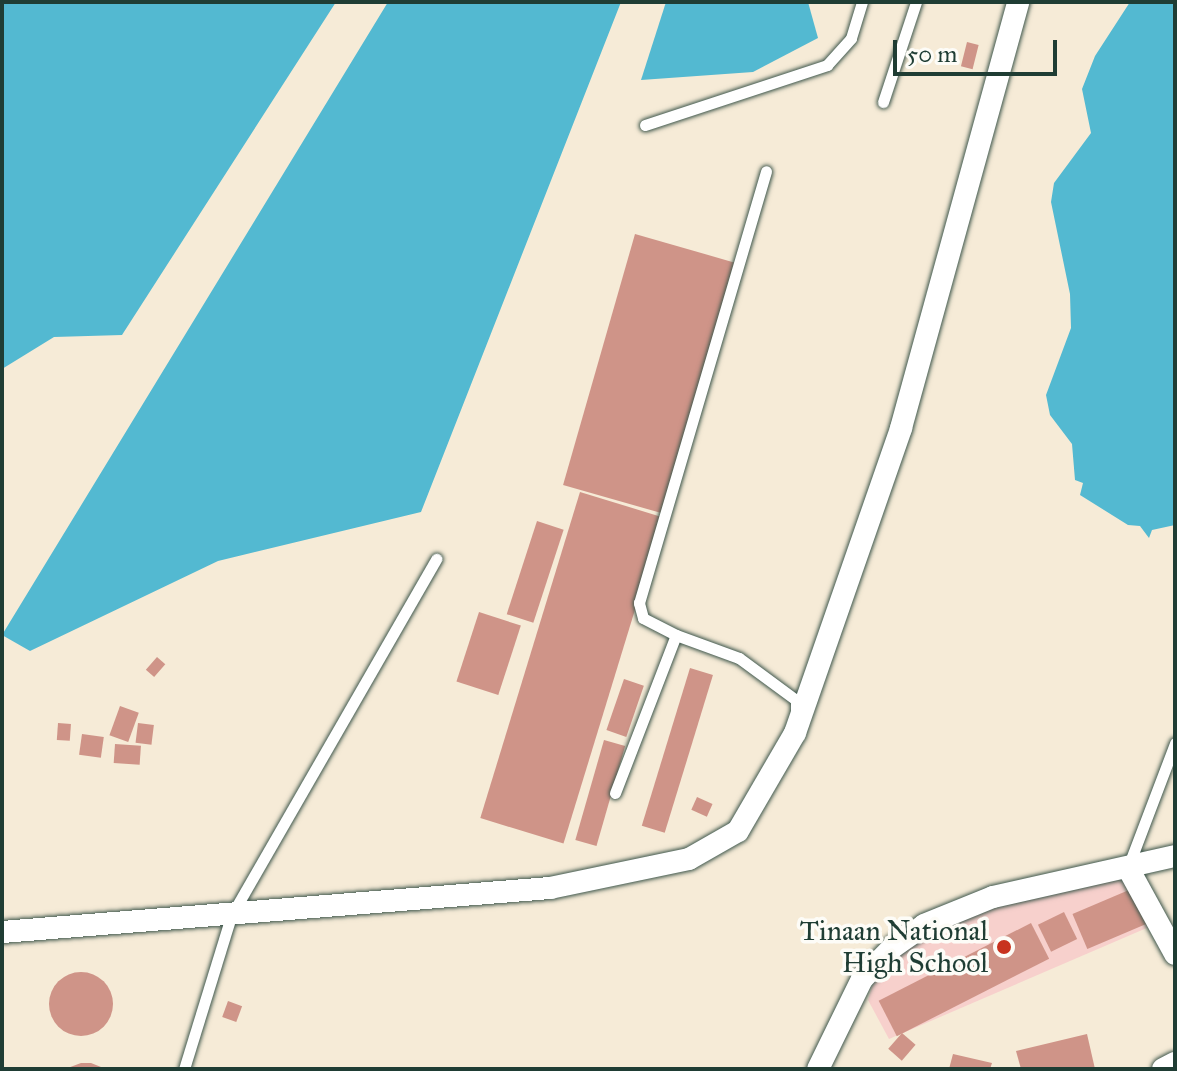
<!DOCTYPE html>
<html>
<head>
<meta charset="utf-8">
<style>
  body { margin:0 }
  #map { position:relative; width:1177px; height:1071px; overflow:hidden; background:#f6ebd7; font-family:"IM FELL Great Primer",serif }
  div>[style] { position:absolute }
  .built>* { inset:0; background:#f7d0cc }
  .water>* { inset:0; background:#53b9d1 }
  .building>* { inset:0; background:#cf9488; transform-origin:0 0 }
  .round { border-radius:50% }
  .roads { filter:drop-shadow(0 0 2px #3f574c) drop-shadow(0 0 2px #3f574c) }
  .lane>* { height:11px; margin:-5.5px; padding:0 5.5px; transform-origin:5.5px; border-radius:5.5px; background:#fff }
  .street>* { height:22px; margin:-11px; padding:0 11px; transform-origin:11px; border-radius:11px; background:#fff }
  .dots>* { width:22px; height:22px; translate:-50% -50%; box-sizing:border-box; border:4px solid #fdfcf7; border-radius:50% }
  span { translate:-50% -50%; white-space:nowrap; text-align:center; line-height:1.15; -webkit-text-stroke:7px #fdfcf7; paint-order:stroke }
  .poi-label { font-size:28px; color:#1f3d34 }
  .right { translate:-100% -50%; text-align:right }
  .frame { position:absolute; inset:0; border:4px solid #1f3d34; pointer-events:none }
  .scale { position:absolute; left:893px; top:40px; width:164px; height:36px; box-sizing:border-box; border:4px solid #1f3d34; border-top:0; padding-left:10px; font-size:24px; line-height:28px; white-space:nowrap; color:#1f3d34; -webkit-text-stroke:6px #fdfcf7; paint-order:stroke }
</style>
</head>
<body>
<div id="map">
  <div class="built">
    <i style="clip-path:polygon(1126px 874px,1156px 924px,889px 1039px,868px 1000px,874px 980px,889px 960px,969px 913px)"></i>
  </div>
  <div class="water">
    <i style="clip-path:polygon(2px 2px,336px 2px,122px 335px,54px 337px,2px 369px)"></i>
    <i style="clip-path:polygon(388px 2px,621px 2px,421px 512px,218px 561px,30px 651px,2px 635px)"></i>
    <i style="clip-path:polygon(666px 2px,808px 2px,818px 38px,753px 72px,641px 80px)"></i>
    <i style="clip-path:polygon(1130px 2px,1175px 2px,1175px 525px,1152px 530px,1149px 538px,1140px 526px,1128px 525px,1080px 495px,1083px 483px,1075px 480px,1072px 444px,1050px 415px,1046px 395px,1071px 328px,1070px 294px,1051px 202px,1054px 183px,1091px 133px,1082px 89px,1095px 56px)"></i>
  </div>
  <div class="building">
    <i style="left:967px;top:42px;width:12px;height:25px;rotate:14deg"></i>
    <i style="left:635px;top:234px;width:103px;height:261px;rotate:16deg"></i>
    <i style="left:580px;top:492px;width:87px;height:341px;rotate:17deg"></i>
    <i style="left:537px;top:521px;width:28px;height:98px;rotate:18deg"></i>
    <i style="left:479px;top:612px;width:44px;height:73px;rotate:18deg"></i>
    <i style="left:157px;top:657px;width:11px;height:17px;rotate:41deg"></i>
    <i style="left:690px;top:668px;width:24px;height:165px;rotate:17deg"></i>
    <i style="left:624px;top:679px;width:21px;height:54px;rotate:19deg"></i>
    <i style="left:120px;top:706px;width:20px;height:31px;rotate:20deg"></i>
    <i style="left:58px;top:723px;width:13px;height:17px;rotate:4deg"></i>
    <i style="left:138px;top:723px;width:16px;height:20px;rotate:7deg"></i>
    <i style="left:82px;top:734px;width:22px;height:21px;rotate:8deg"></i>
    <i style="left:604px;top:740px;width:22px;height:104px;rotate:16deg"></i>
    <i style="left:115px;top:744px;width:26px;height:19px;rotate:4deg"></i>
    <i style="left:697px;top:797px;width:17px;height:14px;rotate:24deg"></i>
    <i style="left:1136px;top:887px;width:38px;height:69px;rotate:67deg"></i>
    <i style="left:1064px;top:912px;width:30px;height:29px;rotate:64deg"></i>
    <i style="left:1031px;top:923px;width:40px;height:171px;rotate:63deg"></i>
    <i class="round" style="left:49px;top:972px;width:64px;height:64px"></i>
    <i style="left:228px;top:1001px;width:15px;height:17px;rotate:20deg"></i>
    <i style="left:902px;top:1033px;width:18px;height:21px;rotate:41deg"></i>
    <i style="clip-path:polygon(1087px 1034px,1095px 1069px,1021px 1069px,1016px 1051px)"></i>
    <i style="clip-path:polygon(953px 1054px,992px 1063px,990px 1069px,949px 1069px)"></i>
    <i style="clip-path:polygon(91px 1063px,106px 1069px,65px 1069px,81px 1063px)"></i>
  </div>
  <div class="roads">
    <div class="lane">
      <i style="left:883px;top:102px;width:105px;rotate:-71.7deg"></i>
      <i style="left:645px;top:125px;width:192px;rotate:-18.2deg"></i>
      <i style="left:827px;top:65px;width:36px;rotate:-48deg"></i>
      <i style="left:851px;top:38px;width:38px;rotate:-73deg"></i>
      <i style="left:676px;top:635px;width:37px;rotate:-153deg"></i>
      <i style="left:643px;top:618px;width:16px;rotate:-105deg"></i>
      <i style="left:639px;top:603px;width:450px;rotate:-73.6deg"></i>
      <i style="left:615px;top:793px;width:169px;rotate:-68.9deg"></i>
      <i style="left:676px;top:635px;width:67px;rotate:20.1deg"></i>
      <i style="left:739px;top:658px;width:71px;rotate:36.4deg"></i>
      <i style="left:796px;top:700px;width:12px;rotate:90deg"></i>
      <i style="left:1128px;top:867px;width:133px;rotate:-69.2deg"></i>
      <i style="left:184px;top:1069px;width:160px;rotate:-72.9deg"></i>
      <i style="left:231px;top:916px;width:412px;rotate:-60.1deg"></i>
    </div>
    <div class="street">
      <i style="left:1128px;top:868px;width:98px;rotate:61.3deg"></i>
      <i style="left:2px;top:932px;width:550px;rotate:-4.59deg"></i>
      <i style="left:550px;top:888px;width:142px;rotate:-11.8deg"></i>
      <i style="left:689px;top:859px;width:56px;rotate:-29.7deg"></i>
      <i style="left:738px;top:831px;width:113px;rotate:-59.8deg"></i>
      <i style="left:795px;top:733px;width:323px;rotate:-70.8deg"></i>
      <i style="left:901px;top:428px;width:442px;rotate:-74.6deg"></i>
      <i style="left:818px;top:1069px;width:100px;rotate:-63.9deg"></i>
      <i style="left:862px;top:979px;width:45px;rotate:-45.9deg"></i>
      <i style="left:893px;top:947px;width:38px;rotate:-35deg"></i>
      <i style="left:924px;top:925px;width:74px;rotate:-22.1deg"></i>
      <i style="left:993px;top:897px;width:187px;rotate:-12.7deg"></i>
      <i style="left:1163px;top:1069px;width:13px;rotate:-27deg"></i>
    </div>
  </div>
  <div class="dots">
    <i style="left:1004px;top:947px;background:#c8321e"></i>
  </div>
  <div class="poi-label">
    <span class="right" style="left:988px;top:947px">Tinaan National<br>High School</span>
  </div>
  <div class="frame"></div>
  <div class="scale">50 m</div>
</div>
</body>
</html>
